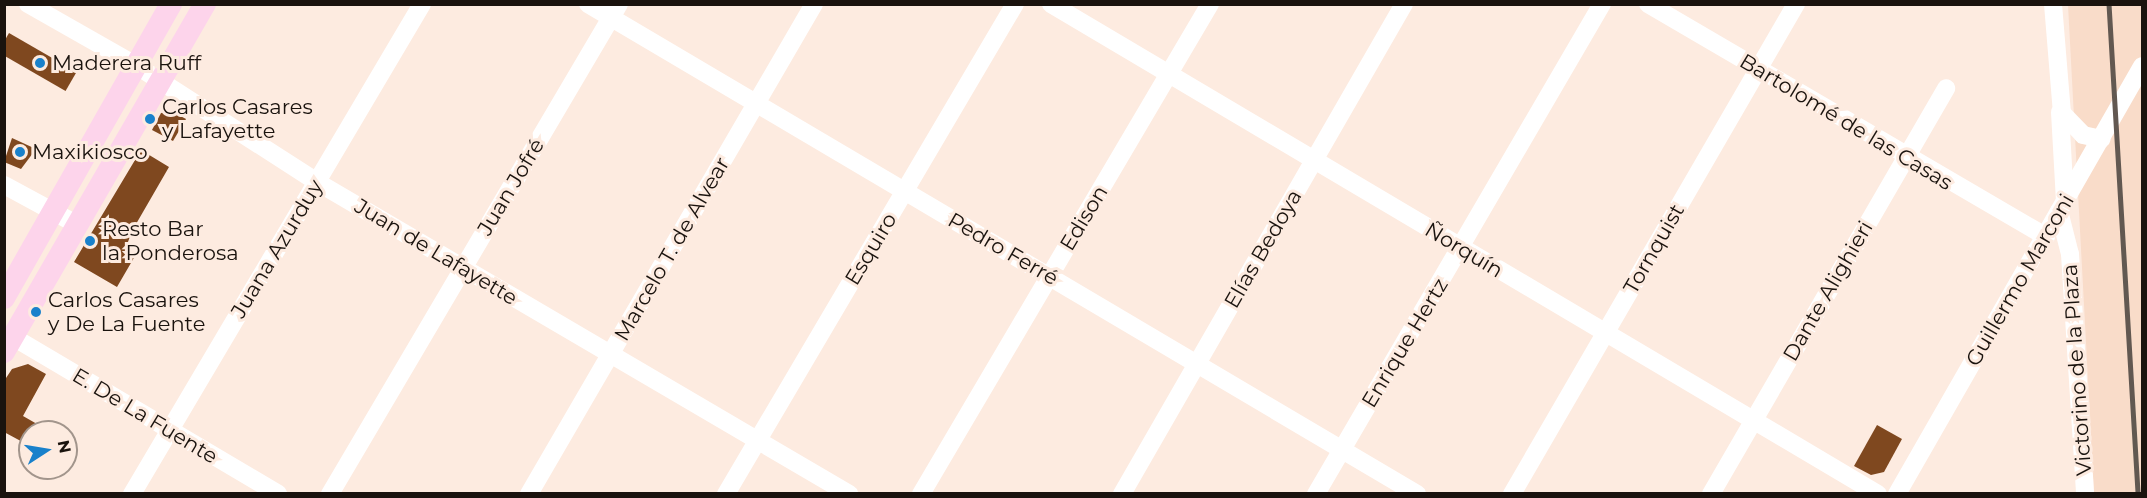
<!DOCTYPE html>
<html>
<head>
<meta charset="utf-8">
<style>
  body { margin:0 }
  #map { position:relative; width:2147px; height:498px; overflow:hidden; background:#fdebe0; font-family:Montserrat,sans-serif }
  div>[style] { position:absolute }
  .built>* { inset:0; background:#f9dcc9 }
  .building>* { inset:0; background:#7f481f; transform-origin:0 0 }
  .minor>* { height:18px; margin:-9px; padding:0 9px; transform-origin:9px; border-radius:9px; background:#fff }
  .major>* { height:22px; margin:-11px; padding:0 11px; transform-origin:11px; border-radius:11px; background:#fdd4eb }
  .rail>* { height:4.5px; margin:-2.25px; padding:0 2.25px; transform-origin:2.25px; border-radius:2.25px; background:#625851 }
  .dots>* { width:16px; height:16px; translate:-50% -50%; box-sizing:border-box; border:3px solid #fdebe0; border-radius:50% }
  span { translate:-50% -50%; white-space:nowrap; text-align:center; line-height:1.15; -webkit-text-stroke:6px #fdebe0; paint-order:stroke }
  .poi-label { font-size:21px; color:#1a130e }
  .left { translate:0 -50%; text-align:left }
  .street-label { font-size:21px; color:#1a130e }
  .frame { position:absolute; inset:0; border:6px solid #1a130e; pointer-events:none }
  .north { position:absolute; left:18px; top:420px; width:60px; height:60px; box-sizing:border-box; background:#fdebe0; border:2px solid #a2958c; border-radius:50%; rotate:78deg; font-size:16px; font-weight:700; line-height:24px; text-align:center; color:#1a130e }
  .north::after { content:''; display:block; margin:auto; width:21px; height:27px; background:#1981cb; clip-path:polygon(50% 0,100% 100%,50% 72%,0 100%) }
</style>
</head>
<body>
<div id="map">
  <div class="built">
    <i style="clip-path:polygon(2068px 5px,2142px 5px,2142px 493px,2094px 493px)"></i>
  </div>
  <div class="building">
    <i style="left:9px;top:33px;width:78px;height:22px;rotate:30deg"></i>
    <i style="clip-path:polygon(171px 111px,186px 119px,173px 141px,152px 130px,161px 113px)"></i>
    <i style="clip-path:polygon(12px 138px,36px 149px,21px 169px,4px 162px)"></i>
    <i style="clip-path:polygon(141px 150px,169px 167px,132px 231px,125px 250px,135px 256px,117px 287px,74px 262px)"></i>
    <i style="clip-path:polygon(28px 364px,46px 374px,23px 416px,51px 432px,30px 432px,30px 446px,4px 432px,4px 381px,12px 369px)"></i>
    <i style="clip-path:polygon(1877px 425px,1902px 439px,1884px 472px,1871px 475px,1854px 466px)"></i>
  </div>
  <div class="minor">
    <i style="left:28px;top:4px;width:125px;rotate:29.6deg"></i>
    <i style="left:137px;top:66px;width:214px;rotate:32.8deg"></i>
    <i style="left:317px;top:182px;width:617px;rotate:30.39deg"></i>
    <i style="left:588px;top:4px;width:963px;rotate:30.59deg"></i>
    <i style="left:1051px;top:4px;width:961px;rotate:30.65deg"></i>
    <i style="left:1648px;top:4px;width:461px;rotate:30.3deg"></i>
    <i style="left:2053px;top:4px;width:109px;rotate:85.3deg"></i>
    <i style="left:2062px;top:113px;width:30px;rotate:46deg"></i>
    <i style="left:2083px;top:135px;width:19px;rotate:12deg"></i>
    <i style="left:2060px;top:112px;width:89px;rotate:86.8deg"></i>
    <i style="left:4px;top:185px;width:82px;rotate:28.4deg"></i>
    <i style="left:2059px;top:211px;width:44px;rotate:75.7deg"></i>
    <i style="left:2070px;top:254px;width:240px;rotate:86.4deg"></i>
    <i style="left:13px;top:337px;width:308px;rotate:30.6deg"></i>
    <i style="left:132px;top:494px;width:569px;rotate:-59.38deg"></i>
    <i style="left:330px;top:494px;width:569px;rotate:-59.47deg"></i>
    <i style="left:529px;top:494px;width:567px;rotate:-59.82deg"></i>
    <i style="left:726px;top:494px;width:569px;rotate:-59.47deg"></i>
    <i style="left:921px;top:494px;width:569px;rotate:-59.47deg"></i>
    <i style="left:1122px;top:494px;width:565px;rotate:-60.08deg"></i>
    <i style="left:1316px;top:494px;width:567px;rotate:-59.73deg"></i>
    <i style="left:1512px;top:494px;width:566px;rotate:-59.9deg"></i>
    <i style="left:1711px;top:494px;width:469px;rotate:-59.9deg"></i>
    <i style="left:1897px;top:494px;width:493px;rotate:-60.2deg"></i>
  </div>
  <div class="major">
    <i style="left:4px;top:298px;width:338px;rotate:-60.4deg"></i>
    <i style="left:4px;top:352px;width:402px;rotate:-60deg"></i>
  </div>
  <div class="rail">
    <i style="left:2109px;top:4px;width:491px;rotate:86.6deg"></i>
  </div>
  <div class="dots">
    <i style="left:40px;top:63px;background:#1981cb"></i>
    <i style="left:150px;top:119px;background:#1981cb"></i>
    <i style="left:20px;top:152px;background:#1981cb"></i>
    <i style="left:90px;top:241px;background:#1981cb"></i>
    <i style="left:36px;top:312px;background:#1981cb"></i>
  </div>
  <div class="poi-label">
    <span class="left" style="left:52px;top:63px">Maderera Ruff</span>
    <span class="left" style="left:162px;top:119px">Carlos Casares<br>y Lafayette</span>
    <span class="left" style="left:32px;top:152px">Maxikiosco</span>
    <span class="left" style="left:102px;top:241px">Resto Bar<br>la Ponderosa</span>
    <span class="left" style="left:48px;top:312px">Carlos Casares<br>y De La Fuente</span>
  </div>
  <div class="street-label">
    <span style="left:1846px;top:122px;rotate:31deg">Bartolomé de las Casas</span>
    <span style="left:511px;top:187px;rotate:-59deg">Juan Jofré</span>
    <span style="left:1084px;top:218px;rotate:-59deg">Edison</span>
    <span style="left:277px;top:249px;rotate:-59deg">Juana Azurduy</span>
    <span style="left:672px;top:249px;rotate:-60deg">Marcelo T. de Alvear</span>
    <span style="left:871px;top:249px;rotate:-59deg">Esquiro</span>
    <span style="left:1003px;top:249px;rotate:30deg">Pedro Ferré</span>
    <span style="left:1263px;top:249px;rotate:-60deg">Elías Bedoya</span>
    <span style="left:1654px;top:249px;rotate:-60deg">Tornquist</span>
    <span style="left:1464px;top:250px;rotate:31deg">Ñorquín</span>
    <span style="left:436px;top:252px;rotate:31deg">Juan de Lafayette</span>
    <span style="left:2020px;top:280px;rotate:-60deg">Guillermo Marconi</span>
    <span style="left:1828px;top:291px;rotate:-60deg">Dante Alighieri</span>
    <span style="left:1405px;top:343px;rotate:-59deg">Enrique Hertz</span>
    <span style="left:2077px;top:370px;rotate:-94deg">Victorino de la Plaza</span>
    <span style="left:145px;top:416px;rotate:31deg">E. De La Fuente</span>
  </div>
  <div class="frame"></div>
  <div class="north">N</div>
</div>
</body>
</html>
